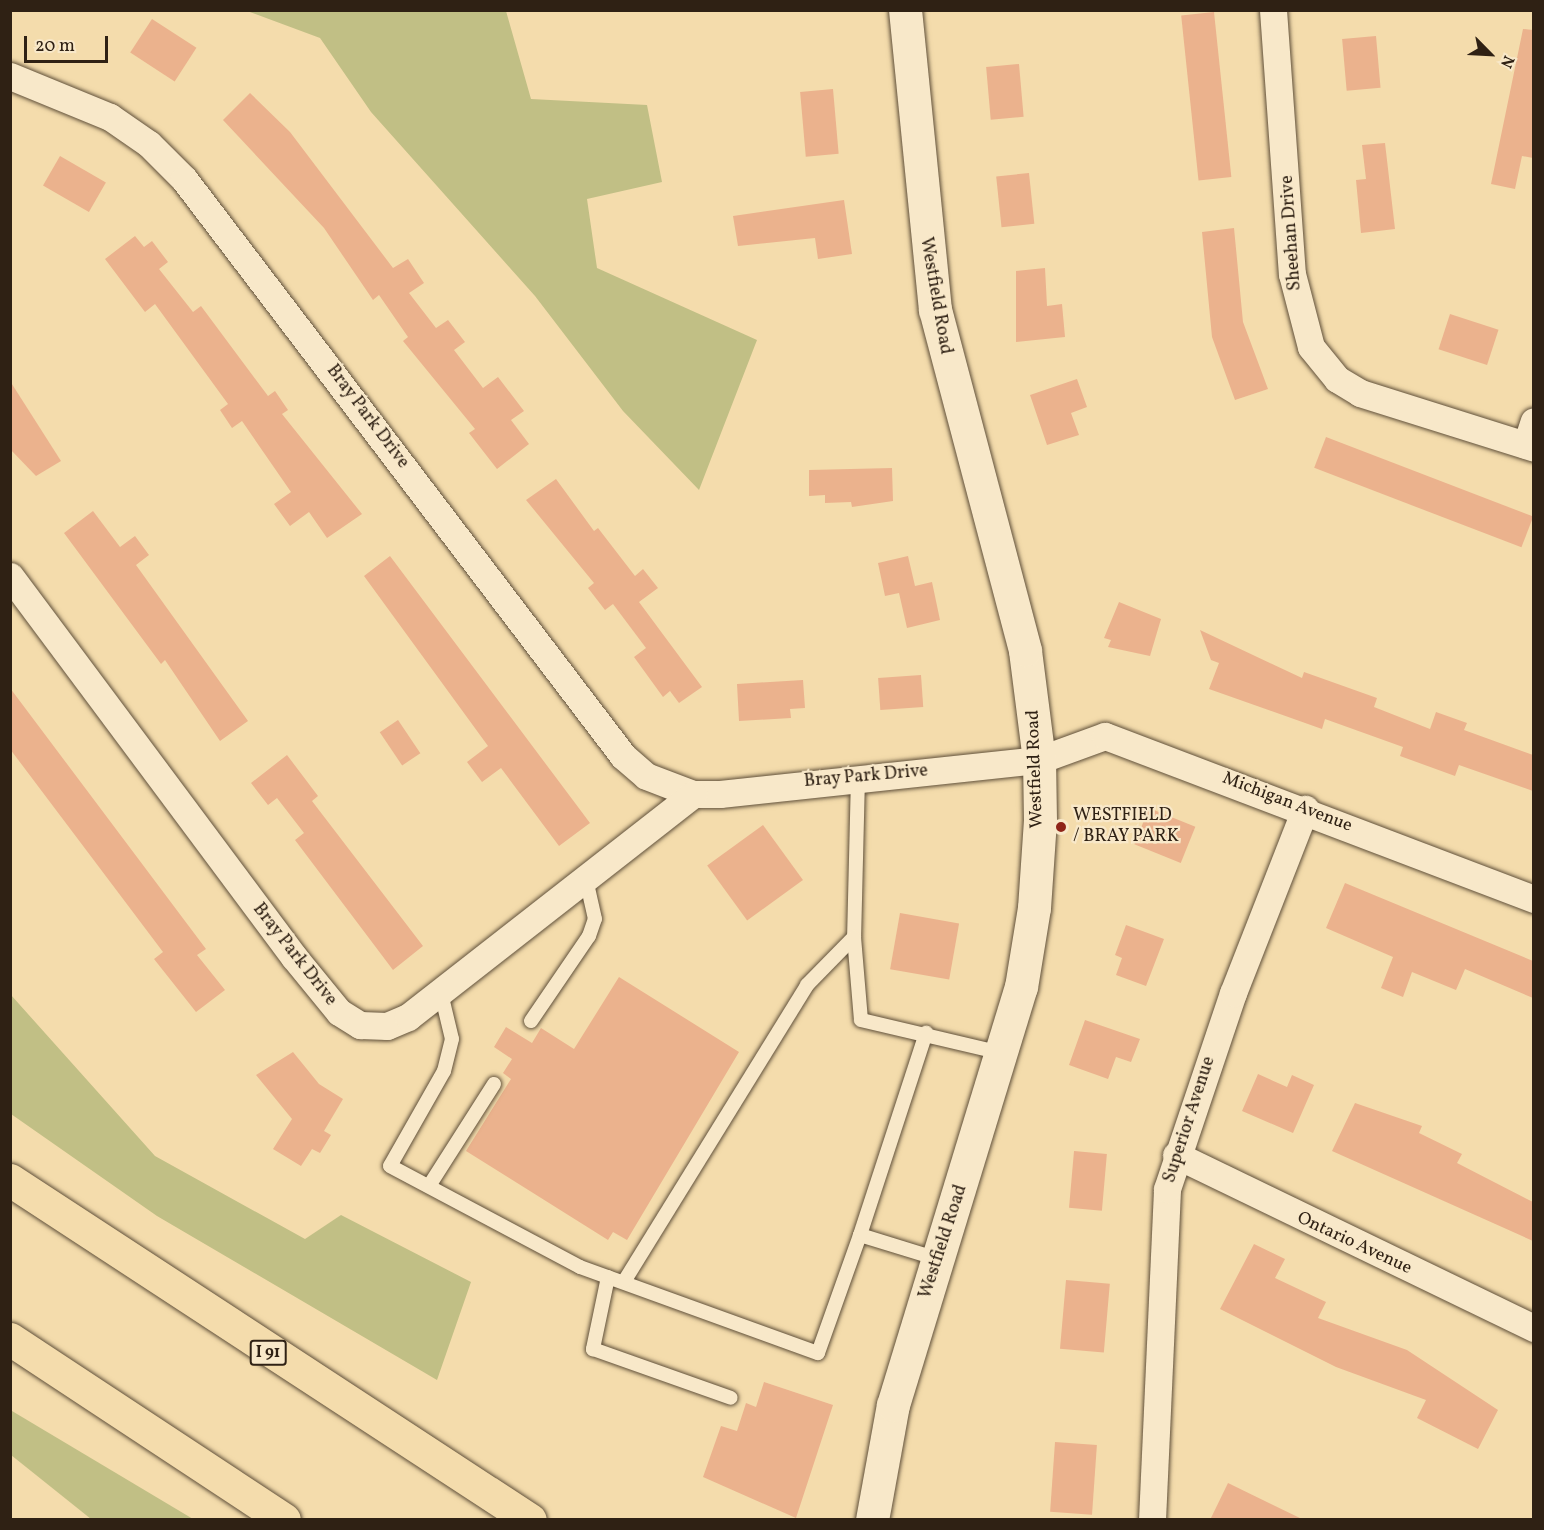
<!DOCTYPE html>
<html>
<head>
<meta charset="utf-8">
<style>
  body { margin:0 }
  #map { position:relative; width:1544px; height:1530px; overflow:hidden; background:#f4dcac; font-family:Vollkorn,serif }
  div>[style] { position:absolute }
  .green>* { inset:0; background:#c1bf85 }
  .building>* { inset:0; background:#ebb28d; transform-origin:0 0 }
  .roads { filter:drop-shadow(0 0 2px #60503a) drop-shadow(0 0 2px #60503a) }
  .lane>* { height:14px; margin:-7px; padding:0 7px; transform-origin:7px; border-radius:7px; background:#f8e8c9 }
  .street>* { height:27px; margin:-13.5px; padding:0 13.5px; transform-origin:13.5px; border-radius:13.5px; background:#f8e8c9 }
  .secondary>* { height:33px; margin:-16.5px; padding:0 16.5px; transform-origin:16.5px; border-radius:16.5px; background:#f8e8c9 }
  .highway>* { height:33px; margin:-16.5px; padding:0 16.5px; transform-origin:16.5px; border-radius:16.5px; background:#f4dcac }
  .dots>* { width:16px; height:16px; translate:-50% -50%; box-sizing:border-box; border:3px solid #f8e8c9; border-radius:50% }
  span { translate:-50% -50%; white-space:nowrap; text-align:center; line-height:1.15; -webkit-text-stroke:4.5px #f8e8c9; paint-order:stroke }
  .shield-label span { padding:2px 4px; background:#f8e8c9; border:2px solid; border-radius:4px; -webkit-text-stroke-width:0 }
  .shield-label { font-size:16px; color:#2f2114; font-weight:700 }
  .street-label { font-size:18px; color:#2f2114 }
  .poi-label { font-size:18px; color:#2f2114 }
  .left { translate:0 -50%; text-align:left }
  .frame { position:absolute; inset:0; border:12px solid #2f2114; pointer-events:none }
  .north { position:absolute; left:1460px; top:24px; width:60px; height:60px; -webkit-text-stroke:4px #f8e8c9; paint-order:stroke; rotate:114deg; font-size:16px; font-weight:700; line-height:24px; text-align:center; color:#2f2114 }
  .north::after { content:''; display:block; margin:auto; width:21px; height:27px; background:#2f2114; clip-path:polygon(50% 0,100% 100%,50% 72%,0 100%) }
  .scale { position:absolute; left:24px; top:36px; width:84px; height:27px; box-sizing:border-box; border:3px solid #2f2114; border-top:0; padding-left:8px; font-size:18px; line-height:21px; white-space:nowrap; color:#2f2114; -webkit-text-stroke:4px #f8e8c9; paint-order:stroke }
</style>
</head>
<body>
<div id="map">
  <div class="green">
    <i style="clip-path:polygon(247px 11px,506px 11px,531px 99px,647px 105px,662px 182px,587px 199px,597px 268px,757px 340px,699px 490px,623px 411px,535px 296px,371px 112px,320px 38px)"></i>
    <i style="clip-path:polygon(11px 995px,155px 1156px,305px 1239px,341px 1215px,471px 1282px,437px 1380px,157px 1216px,11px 1114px)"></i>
    <i style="clip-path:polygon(10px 1410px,12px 1411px,193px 1519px,91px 1519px,11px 1455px)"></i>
  </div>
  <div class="building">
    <i style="left:1214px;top:12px;width:166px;height:33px;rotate:84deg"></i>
    <i style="left:152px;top:19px;width:53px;height:40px;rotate:33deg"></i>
    <i style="clip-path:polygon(1523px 29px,1533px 30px,1533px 158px,1522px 156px,1515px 189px,1491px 184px)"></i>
    <i style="left:1376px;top:36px;width:52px;height:34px;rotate:85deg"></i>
    <i style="left:1019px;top:64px;width:53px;height:33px;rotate:85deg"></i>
    <i style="left:833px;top:89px;width:65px;height:33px;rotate:85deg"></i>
    <i style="clip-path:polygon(250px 93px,290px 132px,393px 268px,408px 259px,424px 283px,409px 293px,436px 328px,448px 320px,465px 342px,454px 350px,483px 388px,498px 377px,524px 411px,511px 420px,529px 444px,497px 469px,469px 433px,475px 429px,403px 341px,408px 337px,379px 295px,373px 300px,324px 228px,223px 120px)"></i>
    <i style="clip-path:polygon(1385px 143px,1395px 229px,1361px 233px,1356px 180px,1366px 179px,1362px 145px)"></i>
    <i style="left:60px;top:156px;width:53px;height:34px;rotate:30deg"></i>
    <i style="left:1029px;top:173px;width:51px;height:33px;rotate:84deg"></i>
    <i style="clip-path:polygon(844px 200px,852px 254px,818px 259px,815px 238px,738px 246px,733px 216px)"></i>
    <i style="clip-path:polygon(1234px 228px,1243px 322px,1268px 389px,1235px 400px,1212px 337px,1202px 232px)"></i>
    <i style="clip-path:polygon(135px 236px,144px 247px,152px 241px,168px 262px,159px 269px,193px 312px,201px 306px,268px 396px,275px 391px,288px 410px,282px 414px,362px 514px,327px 538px,309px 512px,290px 526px,274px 504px,291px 492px,242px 421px,232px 428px,220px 410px,228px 404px,155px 304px,145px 312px,105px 259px)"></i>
    <i style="clip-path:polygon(1045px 268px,1047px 306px,1062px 304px,1065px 337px,1016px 342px,1016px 271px)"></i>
    <i style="left:1450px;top:314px;width:51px;height:37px;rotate:18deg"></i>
    <i style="clip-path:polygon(1077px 379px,1087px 407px,1071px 413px,1079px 435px,1047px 445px,1030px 395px)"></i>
    <i style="clip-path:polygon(10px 381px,61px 461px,36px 476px,10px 449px)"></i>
    <i style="left:1326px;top:437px;width:222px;height:33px;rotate:21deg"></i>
    <i style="clip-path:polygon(892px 468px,893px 501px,852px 507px,851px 502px,825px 503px,825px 495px,809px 496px,809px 470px)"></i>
    <i style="clip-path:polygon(556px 479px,594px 531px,598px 528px,635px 576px,643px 569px,658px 588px,639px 602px,702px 687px,679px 703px,670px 691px,663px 697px,634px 657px,646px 648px,613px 604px,605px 610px,588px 588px,594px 583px,526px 500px)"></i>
    <i style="clip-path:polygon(93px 511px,120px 547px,135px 536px,149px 555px,136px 565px,248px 721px,220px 741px,165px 660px,161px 664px,64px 533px)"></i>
    <i style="clip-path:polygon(390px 556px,590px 823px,559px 846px,501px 768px,482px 782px,467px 762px,488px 746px,364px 576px)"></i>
    <i style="clip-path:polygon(908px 556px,915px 586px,932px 582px,940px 620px,907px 628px,899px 593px,885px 596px,878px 563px)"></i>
    <i style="clip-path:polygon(1119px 602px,1161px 619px,1150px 656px,1108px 647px,1111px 640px,1104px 638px)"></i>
    <i style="clip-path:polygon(1200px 630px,1302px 678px,1304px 672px,1377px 698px,1374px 707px,1430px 729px,1436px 712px,1467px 723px,1464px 730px,1533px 755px,1533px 791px,1459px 765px,1455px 776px,1400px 756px,1403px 747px,1325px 719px,1322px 729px,1209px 689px,1219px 663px,1211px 660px)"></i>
    <i style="left:921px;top:675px;width:32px;height:43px;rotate:86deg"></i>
    <i style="clip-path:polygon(803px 680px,805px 708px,790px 709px,791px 718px,739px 721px,737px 684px)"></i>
    <i style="clip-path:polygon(10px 688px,206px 949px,197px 955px,225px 990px,196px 1012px,154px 959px,163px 952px,10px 749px)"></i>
    <i style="left:398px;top:720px;width:40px;height:22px;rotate:56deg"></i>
    <i style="clip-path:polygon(287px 755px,318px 796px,312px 801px,423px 946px,393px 970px,295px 840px,304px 833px,277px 798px,268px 805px,251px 783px)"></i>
    <i style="left:1149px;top:808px;width:50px;height:39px;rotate:22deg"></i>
    <i style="left:763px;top:825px;width:68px;height:69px;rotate:54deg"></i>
    <i style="clip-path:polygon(1345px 883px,1533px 961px,1533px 998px,1465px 969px,1456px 990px,1412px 972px,1403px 997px,1381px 988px,1393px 957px,1326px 928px)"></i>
    <i style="left:900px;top:913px;width:60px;height:57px;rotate:10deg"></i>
    <i style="clip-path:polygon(1126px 925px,1164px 939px,1146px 986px,1116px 975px,1122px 958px,1115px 955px)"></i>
    <i style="clip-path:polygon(619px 977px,739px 1052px,627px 1240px,613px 1232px,608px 1240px,466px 1151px,511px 1079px,503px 1073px,512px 1059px,494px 1047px,506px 1027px,532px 1043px,541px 1028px,574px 1049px)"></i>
    <i style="clip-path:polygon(1085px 1020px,1140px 1039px,1131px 1062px,1116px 1057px,1108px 1079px,1069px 1065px)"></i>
    <i style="clip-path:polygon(293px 1052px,319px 1084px,343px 1099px,324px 1131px,331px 1135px,320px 1153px,312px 1149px,301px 1166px,273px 1149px,292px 1119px,256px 1075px)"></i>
    <i style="clip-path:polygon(1258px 1074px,1287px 1087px,1292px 1075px,1314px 1085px,1293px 1133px,1242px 1111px)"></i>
    <i style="clip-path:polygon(1355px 1103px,1422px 1126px,1419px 1133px,1462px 1154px,1457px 1163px,1533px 1202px,1533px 1241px,1332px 1151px)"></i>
    <i style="left:1074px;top:1151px;width:33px;height:57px;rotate:5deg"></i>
    <i style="clip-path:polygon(1254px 1244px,1285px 1259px,1275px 1278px,1326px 1302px,1318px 1318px,1407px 1350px,1498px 1410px,1478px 1449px,1417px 1418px,1426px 1400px,1336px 1367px,1220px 1309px)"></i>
    <i style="left:1066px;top:1280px;width:44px;height:69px;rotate:5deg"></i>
    <i style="clip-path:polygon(764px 1382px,833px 1405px,796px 1518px,703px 1477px,721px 1426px,737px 1431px,746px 1403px,756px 1407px)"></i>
    <i style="left:1055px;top:1442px;width:42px;height:70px;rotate:4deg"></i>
    <i style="clip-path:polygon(1228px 1483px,1304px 1520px,1210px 1520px)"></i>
  </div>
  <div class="roads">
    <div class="lane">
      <i style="left:858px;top:777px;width:160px;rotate:91.4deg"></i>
      <i style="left:854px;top:937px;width:83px;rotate:85.2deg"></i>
      <i style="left:861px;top:1020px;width:145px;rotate:13.2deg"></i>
      <i style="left:441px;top:993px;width:47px;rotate:76.6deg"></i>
      <i style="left:452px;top:1039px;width:33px;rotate:104deg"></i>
      <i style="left:444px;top:1071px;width:109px;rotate:119.6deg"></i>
      <i style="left:390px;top:1166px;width:215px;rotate:28deg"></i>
      <i style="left:580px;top:1267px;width:253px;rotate:19.9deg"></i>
      <i style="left:818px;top:1353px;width:125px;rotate:-70.4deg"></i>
      <i style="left:860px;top:1235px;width:82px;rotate:17.1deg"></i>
      <i style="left:531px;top:1021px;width:103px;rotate:-55.7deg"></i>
      <i style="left:589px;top:936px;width:18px;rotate:-71deg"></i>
      <i style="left:595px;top:919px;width:41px;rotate:-102.7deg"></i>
      <i style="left:429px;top:1186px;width:121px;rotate:-57.5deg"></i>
      <i style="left:860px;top:1235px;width:213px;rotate:-71.9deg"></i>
      <i style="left:608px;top:1277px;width:74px;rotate:101.8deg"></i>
      <i style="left:593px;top:1349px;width:146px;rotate:19.5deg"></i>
      <i style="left:625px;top:1280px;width:347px;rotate:-58.3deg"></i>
      <i style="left:807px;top:985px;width:67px;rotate:-45.6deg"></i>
    </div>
    <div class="street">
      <i style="left:1273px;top:10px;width:265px;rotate:85.9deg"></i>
      <i style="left:1292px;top:274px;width:75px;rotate:75.4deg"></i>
      <i style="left:1311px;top:347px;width:41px;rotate:50.9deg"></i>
      <i style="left:1337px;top:379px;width:27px;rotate:31deg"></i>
      <i style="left:1360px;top:393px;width:182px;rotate:17.5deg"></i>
      <i style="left:10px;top:76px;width:108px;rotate:22.3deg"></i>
      <i style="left:110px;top:117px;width:47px;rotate:34.7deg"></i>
      <i style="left:149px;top:144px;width:49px;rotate:45deg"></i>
      <i style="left:184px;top:179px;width:725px;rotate:52.73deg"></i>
      <i style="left:623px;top:756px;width:30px;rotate:41deg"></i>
      <i style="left:646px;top:776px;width:50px;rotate:21deg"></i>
      <i style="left:693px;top:794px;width:27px"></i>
      <i style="left:720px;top:794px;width:321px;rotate:-6.1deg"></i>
      <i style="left:1039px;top:760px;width:70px;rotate:-20deg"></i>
      <i style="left:1105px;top:736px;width:459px;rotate:20.8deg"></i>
      <i style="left:1526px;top:445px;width:25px;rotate:-72deg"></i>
      <i style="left:10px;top:576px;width:475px;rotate:53.3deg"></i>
      <i style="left:294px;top:957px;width:71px;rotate:50.7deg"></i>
      <i style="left:339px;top:1012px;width:25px;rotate:32deg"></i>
      <i style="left:360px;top:1025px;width:27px;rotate:2deg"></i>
      <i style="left:387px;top:1026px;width:23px;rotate:-23deg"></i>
      <i style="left:408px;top:1017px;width:362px;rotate:-38deg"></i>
      <i style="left:1176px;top:1155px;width:398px;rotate:25.8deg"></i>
      <i style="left:1152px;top:1520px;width:331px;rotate:-87.4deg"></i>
      <i style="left:1167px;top:1189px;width:207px;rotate:-71.4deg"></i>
      <i style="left:1233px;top:993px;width:198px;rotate:-68.6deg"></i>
    </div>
    <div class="secondary">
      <i style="left:872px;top:1520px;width:117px;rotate:-79.7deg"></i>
      <i style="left:893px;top:1405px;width:437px;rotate:-73deg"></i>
      <i style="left:1021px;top:987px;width:80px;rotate:-80.7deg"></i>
      <i style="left:1034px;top:908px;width:87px;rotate:-86.1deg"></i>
      <i style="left:1040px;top:821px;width:61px;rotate:-90.9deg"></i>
      <i style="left:1039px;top:760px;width:111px;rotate:-97.3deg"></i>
      <i style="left:1025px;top:650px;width:352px;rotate:-104.8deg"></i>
      <i style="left:935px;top:310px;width:301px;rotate:-95.7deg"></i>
    </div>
    <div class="highway">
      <i style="left:10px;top:1180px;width:621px;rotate:33.18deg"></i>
      <i style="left:10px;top:1339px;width:328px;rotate:33.4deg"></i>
    </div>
  </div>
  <div class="dots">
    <i style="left:1061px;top:827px;background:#8f2418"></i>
  </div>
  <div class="shield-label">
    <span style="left:268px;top:1353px">I 91</span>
  </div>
  <div class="street-label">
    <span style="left:1292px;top:233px;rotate:-94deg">Sheehan Drive</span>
    <span style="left:935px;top:296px;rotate:80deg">Westfield Road</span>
    <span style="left:367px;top:417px;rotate:53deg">Bray Park Drive</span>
    <span style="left:1036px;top:769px;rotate:-92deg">Westfield Road</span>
    <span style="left:866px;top:777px;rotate:-5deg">Bray Park Drive</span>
    <span style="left:1287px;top:803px;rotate:21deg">Michigan Avenue</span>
    <span style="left:294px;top:955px;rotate:52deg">Bray Park Drive</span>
    <span style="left:1190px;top:1120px;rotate:-72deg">Superior Avenue</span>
    <span style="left:944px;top:1242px;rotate:-72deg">Westfield Road</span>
    <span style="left:1354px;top:1244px;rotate:25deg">Ontario Avenue</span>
  </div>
  <div class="poi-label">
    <span class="left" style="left:1073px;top:827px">WESTFIELD<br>/ BRAY PARK</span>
  </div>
  <div class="frame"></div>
  <div class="north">N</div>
  <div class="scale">20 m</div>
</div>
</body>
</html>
